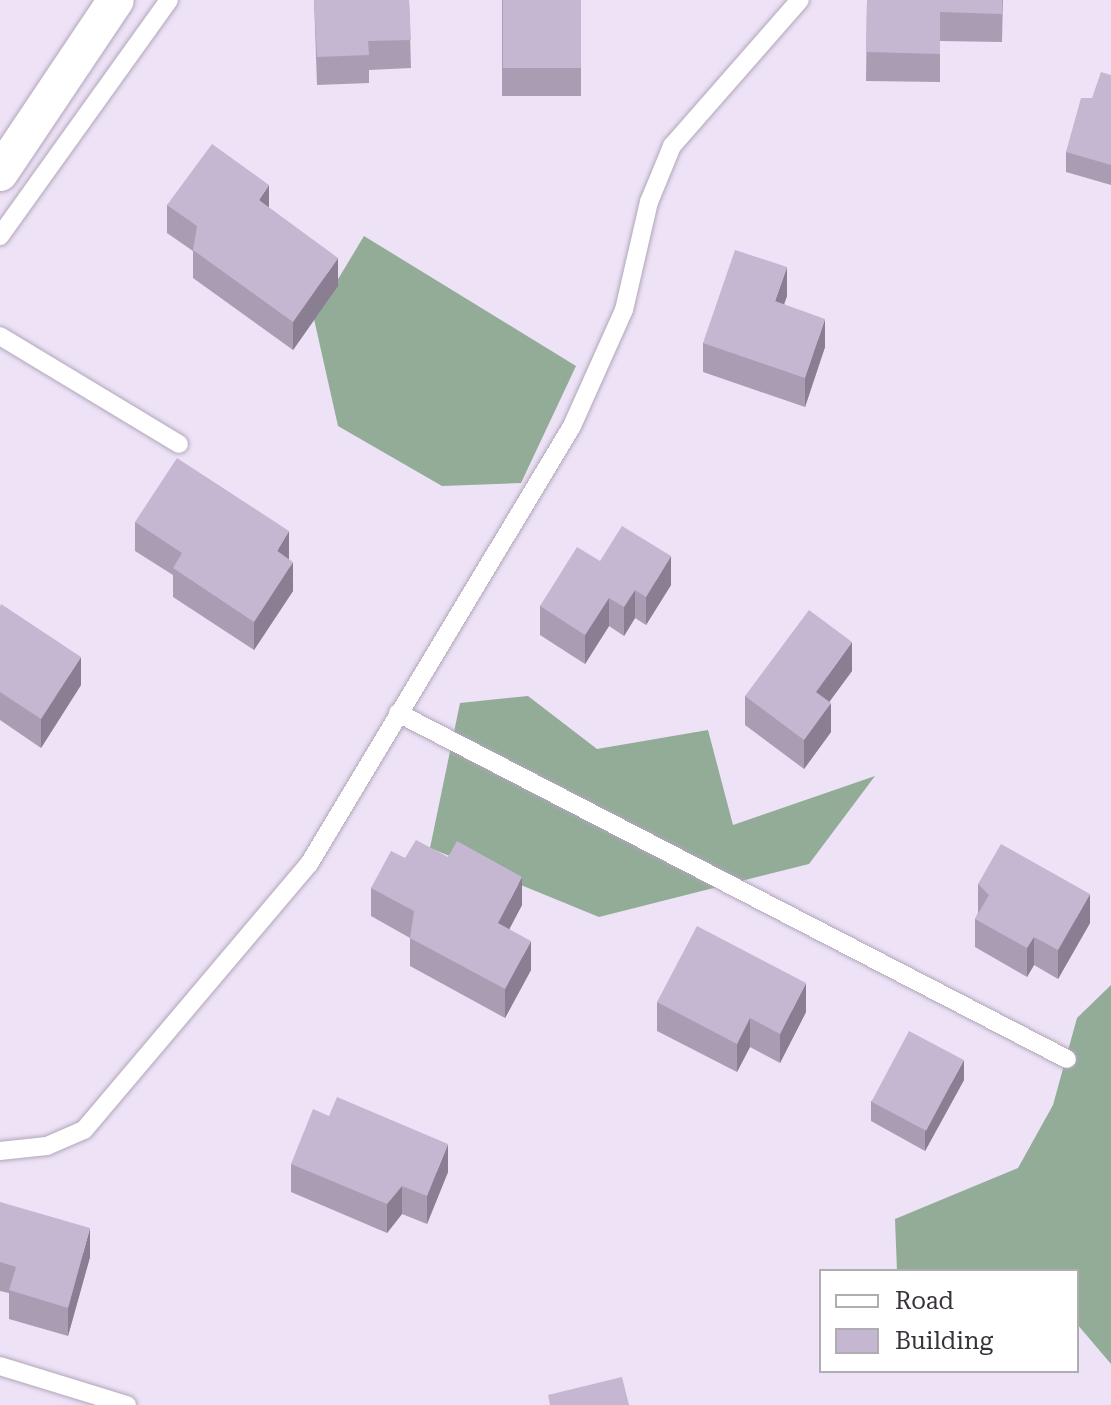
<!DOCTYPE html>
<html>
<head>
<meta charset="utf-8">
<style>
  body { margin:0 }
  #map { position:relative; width:1111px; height:1405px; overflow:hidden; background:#eee2f7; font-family:"Roboto Serif",serif }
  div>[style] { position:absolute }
  .forest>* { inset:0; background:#92ac98 }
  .roads { filter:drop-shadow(0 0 2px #b1a6b9) drop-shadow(0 0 2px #b1a6b9) }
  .lane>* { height:18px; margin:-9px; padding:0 9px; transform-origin:9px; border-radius:9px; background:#fff }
  .street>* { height:36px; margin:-18px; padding:0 18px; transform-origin:18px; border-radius:18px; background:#fff }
  .wall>* { inset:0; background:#a99db4; transform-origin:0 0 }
  .shaded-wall>* { inset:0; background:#8a7f92 }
  .building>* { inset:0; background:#c5b6d1; transform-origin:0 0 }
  span { translate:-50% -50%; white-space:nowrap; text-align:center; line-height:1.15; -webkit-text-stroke:6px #fff; paint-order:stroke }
  .legend { position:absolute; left:819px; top:1269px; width:260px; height:104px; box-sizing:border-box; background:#fff; border:2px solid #afadb1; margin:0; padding:10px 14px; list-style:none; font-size:24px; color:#38333b }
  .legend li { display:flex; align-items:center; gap:16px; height:40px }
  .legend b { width:40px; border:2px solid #afadb1 }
</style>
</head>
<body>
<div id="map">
  <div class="forest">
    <i style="clip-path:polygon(364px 236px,576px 366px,521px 483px,442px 486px,338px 426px,314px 319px)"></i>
    <i style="clip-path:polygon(528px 696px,597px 749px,708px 730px,733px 825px,875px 776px,809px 864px,599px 917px,430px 848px,460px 703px)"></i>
    <i style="clip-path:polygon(1111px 985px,1111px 1364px,1077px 1324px,1077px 1271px,897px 1271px,895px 1219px,1018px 1168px,1053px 1105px,1077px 1018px)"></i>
  </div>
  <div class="roads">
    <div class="lane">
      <i style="left:0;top:236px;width:290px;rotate:-54.4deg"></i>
      <i style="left:0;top:336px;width:209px;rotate:31.1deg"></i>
      <i style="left:398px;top:713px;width:753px;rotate:27.35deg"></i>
      <i style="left:0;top:1151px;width:47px;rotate:-6.1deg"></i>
      <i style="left:47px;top:1146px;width:40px;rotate:-23.4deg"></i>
      <i style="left:84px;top:1130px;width:348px;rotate:-49.8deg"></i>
      <i style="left:309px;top:864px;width:511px;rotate:-59.02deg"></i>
      <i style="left:572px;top:426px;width:127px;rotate:-65.9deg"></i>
      <i style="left:624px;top:310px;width:111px;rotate:-77deg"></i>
      <i style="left:649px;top:202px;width:61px;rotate:-67.7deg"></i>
      <i style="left:672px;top:146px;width:194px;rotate:-48.8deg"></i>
      <i style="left:0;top:1366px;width:133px;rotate:17.1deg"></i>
    </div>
    <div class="street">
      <i style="left:0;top:173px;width:208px;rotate:-56.2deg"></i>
    </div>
  </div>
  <div class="wall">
    <i style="clip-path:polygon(314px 0,409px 0,411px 68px,369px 70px,369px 83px,317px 85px)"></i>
    <i style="left:502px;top:0;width:79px;height:96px"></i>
    <i style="clip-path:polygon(867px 0,1003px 0,1002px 42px,940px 41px,940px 82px,866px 81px)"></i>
    <i style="clip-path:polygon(1111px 75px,1111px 185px,1066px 172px,1066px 152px,1092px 98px)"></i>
    <i style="clip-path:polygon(167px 205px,269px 208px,338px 286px,293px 350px,193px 278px,193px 251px,167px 233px)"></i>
    <i style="clip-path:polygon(787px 296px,784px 304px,825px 347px,805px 407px,703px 372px,703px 343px)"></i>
    <i style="clip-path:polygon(135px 522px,289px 560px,293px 591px,254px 650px,173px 597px,173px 575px,135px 551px)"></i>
    <i style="clip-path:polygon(600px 561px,671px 585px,646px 625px,635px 618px,624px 636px,609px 626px,585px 664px,540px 635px,540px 606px)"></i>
    <i style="clip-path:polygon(0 607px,81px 685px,41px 748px,0 720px)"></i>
    <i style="clip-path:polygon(852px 671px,829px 702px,831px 732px,804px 769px,745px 725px,745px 696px)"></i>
    <i style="clip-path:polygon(405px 858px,522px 905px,509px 929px,531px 970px,505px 1018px,410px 966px,410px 938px,371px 916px,371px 888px)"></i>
    <i style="clip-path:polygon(978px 884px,1090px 923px,1058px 979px,1034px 965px,1027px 977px,975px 947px,975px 919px,978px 913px)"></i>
    <i style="clip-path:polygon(657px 1002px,806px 1012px,780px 1063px,750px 1047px,737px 1072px,657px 1031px)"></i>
    <i style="clip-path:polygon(964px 1080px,925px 1151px,871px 1121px,871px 1101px)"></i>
    <i style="clip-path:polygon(291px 1164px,448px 1172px,427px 1224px,402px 1214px,387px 1233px,291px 1192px)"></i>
    <i style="clip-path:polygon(0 1202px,90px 1257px,68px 1336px,9px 1319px,9px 1293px,0 1291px)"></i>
  </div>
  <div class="shaded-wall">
    <i style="clip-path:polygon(269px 185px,269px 214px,259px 200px)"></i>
    <i style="clip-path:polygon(338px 258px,338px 286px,293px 350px,293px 322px)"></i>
    <i style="clip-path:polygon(787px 267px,787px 296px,775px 330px,775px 301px)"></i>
    <i style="clip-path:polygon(825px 319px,825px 347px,805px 407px,805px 378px)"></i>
    <i style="clip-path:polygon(289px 531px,289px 560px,277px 551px)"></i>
    <i style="clip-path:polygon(671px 556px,671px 585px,646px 625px,646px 597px)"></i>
    <i style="clip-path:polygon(293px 562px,293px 591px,254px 650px,254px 622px)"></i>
    <i style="clip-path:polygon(635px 590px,635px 618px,624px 636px,624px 607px)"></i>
    <i style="clip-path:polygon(609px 598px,609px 626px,585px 664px,585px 635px)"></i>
    <i style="clip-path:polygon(852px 642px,852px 671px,816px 720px,816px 692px)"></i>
    <i style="clip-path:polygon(81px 657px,81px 685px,41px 748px,41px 719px)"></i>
    <i style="clip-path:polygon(831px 703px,831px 732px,804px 769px,804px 740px)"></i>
    <i style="clip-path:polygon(522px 877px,522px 905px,498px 951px,498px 923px)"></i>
    <i style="clip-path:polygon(1090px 894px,1090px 923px,1058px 979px,1058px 950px)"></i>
    <i style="clip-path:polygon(1034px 937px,1034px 965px,1027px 977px,1027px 948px)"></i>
    <i style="clip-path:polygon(531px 941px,531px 970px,505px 1018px,505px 989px)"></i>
    <i style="clip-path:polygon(806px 983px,806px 1012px,780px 1063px,780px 1034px)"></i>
    <i style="clip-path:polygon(750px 1018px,750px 1047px,737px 1072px,737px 1044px)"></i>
    <i style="clip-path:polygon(964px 1060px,964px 1080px,925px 1151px,925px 1131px)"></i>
    <i style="clip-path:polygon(448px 1144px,448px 1172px,427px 1224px,427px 1196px)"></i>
    <i style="clip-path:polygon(402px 1186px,402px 1214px,387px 1233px,387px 1204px)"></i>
    <i style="clip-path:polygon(90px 1228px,90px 1257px,68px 1336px,68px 1308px)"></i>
  </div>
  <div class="building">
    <i style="clip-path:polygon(314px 0,409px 0,411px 40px,368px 41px,369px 55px,317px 57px)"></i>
    <i style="left:503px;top:0;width:78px;height:68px"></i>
    <i style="clip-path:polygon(867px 0,1002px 0,1002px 14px,940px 12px,940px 54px,866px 52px)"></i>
    <i style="clip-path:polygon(1101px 72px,1111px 75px,1111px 165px,1066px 152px,1081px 98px,1092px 98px)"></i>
    <i style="clip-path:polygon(212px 144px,269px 185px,259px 200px,338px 258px,293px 322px,193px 250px,197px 226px,167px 205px)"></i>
    <i style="clip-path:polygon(735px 250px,787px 267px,775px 301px,825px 319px,805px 378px,703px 343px)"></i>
    <i style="clip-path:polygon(177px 458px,289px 531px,277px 551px,293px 562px,254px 622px,173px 568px,182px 553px,135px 522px)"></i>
    <i style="clip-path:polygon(622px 526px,671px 556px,646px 597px,635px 590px,624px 607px,609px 598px,585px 635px,540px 606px,577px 547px,600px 561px)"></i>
    <i style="clip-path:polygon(1px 604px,81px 657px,41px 719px,0 692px,0 607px)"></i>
    <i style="clip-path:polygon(809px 610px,852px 642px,816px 692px,831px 703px,804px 740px,745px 696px)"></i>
    <i style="clip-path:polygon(416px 840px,448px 857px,457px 841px,522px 877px,498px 923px,531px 941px,505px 989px,410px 938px,414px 911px,371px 888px,391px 851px,405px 858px)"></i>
    <i style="clip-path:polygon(1001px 844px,1090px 894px,1058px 950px,1034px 937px,1027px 948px,975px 919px,989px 895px,978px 884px)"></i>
    <i style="clip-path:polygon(697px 926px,806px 983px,780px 1034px,750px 1018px,737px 1044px,657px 1002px)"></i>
    <i style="left:909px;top:1031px;width:62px;height:80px;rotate:28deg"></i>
    <i style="clip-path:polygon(337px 1097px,448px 1144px,427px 1196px,402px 1186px,387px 1204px,291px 1164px,313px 1109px,329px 1116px)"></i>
    <i style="clip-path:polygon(0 1202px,90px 1228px,68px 1308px,9px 1290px,16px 1267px,0 1262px)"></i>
    <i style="clip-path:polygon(622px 1377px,629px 1405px,550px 1405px,548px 1395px)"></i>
  </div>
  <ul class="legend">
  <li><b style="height:10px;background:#fff"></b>Road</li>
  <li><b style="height:22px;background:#c5b6d1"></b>Building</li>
  </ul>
</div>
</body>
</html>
